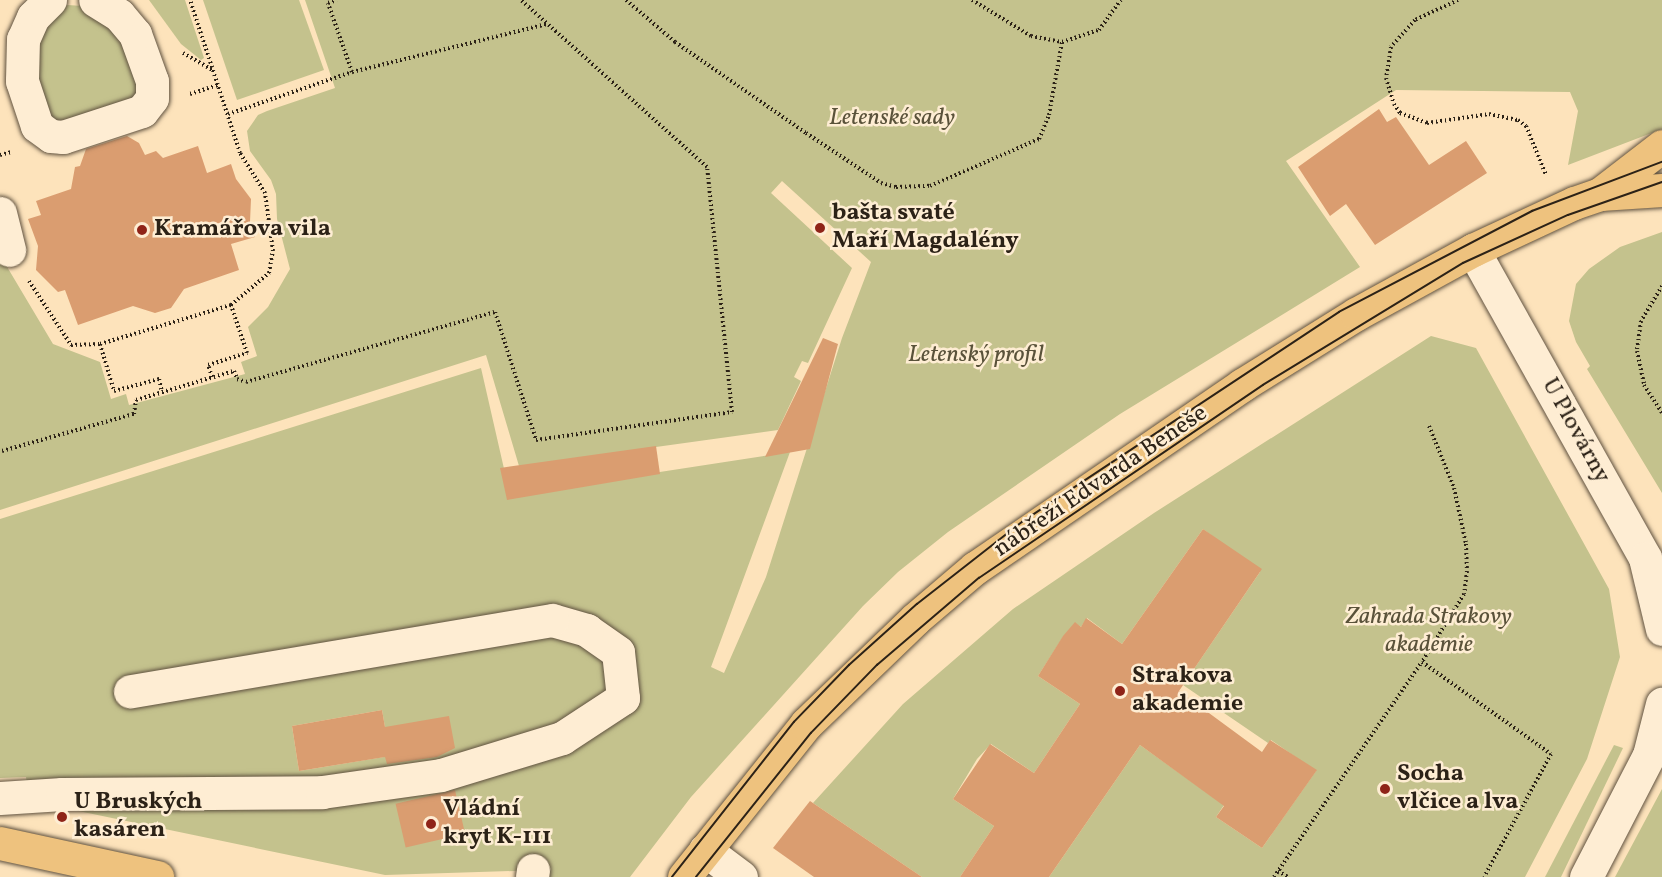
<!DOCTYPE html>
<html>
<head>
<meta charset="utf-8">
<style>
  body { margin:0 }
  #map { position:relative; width:1662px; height:877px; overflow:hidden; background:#fde3bb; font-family:Vollkorn,serif }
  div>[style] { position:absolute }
  .green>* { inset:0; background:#c4c28d }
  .building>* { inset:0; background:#da9d70; transform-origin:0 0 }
  .path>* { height:4px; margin-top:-2px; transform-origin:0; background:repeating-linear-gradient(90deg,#2c2217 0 1.5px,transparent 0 4.5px) }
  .roads { filter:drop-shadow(0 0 2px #605240) drop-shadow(0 0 2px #605240) }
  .minor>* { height:33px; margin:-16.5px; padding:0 16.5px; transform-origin:16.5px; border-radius:16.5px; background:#feedd3 }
  .major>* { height:33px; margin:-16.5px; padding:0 16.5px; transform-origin:16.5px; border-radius:16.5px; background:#eec27e }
  .tram>* { height:1.5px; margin:-0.75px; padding:0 0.75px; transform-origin:0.75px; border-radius:0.75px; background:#2c2217 }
  .dots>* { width:16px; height:16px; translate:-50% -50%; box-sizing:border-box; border:3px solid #feedd3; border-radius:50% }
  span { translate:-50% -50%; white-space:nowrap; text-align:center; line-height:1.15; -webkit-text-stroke:5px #feedd3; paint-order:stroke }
  .park-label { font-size:24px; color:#5a523a; font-style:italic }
  .poi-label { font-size:24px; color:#2c2217; font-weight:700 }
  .left { translate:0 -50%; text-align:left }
  .street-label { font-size:24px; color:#2c2217 }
</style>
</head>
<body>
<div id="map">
  <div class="green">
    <i style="clip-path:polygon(149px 0,185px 0,204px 58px,201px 60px,181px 44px)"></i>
    <i style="clip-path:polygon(203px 0,299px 0,324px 70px,237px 100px)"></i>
    <i style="clip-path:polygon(evenodd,305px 0,1662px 0,1662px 129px,1568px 165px,1578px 111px,1570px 92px,1396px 90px,1286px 161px,1360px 267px,1120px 414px,948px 532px,898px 572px,863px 606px,691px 797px,630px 877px,547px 877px,546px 870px,385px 875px,64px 808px,27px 784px,26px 777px,0 778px,0 519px,481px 368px,510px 495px,790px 452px,711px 667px,724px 673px,766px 577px,842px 338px,871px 262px,782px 181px,771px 193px,852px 268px,808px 363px,802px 361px,794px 377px,801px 381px,778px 430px,519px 466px,486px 355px,0 510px,0 255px,53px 344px,100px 362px,111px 399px,126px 394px,129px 405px,245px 374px,241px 362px,257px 356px,248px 327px,268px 307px,290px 269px,277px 219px,276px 194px,271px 180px,250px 151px,247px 131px,258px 115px,267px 111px,335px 88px,305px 0,382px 710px,390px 756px,299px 771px,292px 726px,382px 710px)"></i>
    <i style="clip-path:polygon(68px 5px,82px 6px,125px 39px,138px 74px,135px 103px,55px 122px,42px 106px,32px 51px,50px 12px)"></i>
    <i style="clip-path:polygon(1662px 232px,1662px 493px,1587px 369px,1590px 366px,1576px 342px,1569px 321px,1576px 284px,1589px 269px,1620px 247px)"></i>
    <i style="clip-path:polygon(1431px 336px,1476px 348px,1609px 589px,1620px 657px,1587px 759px,1525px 877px,1049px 877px,1140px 745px,1224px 805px,1216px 817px,1262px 848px,1316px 771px,1271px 740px,1268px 743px,1183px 685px,1260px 572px,1203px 529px,1122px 644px,1087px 618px,1081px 627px,1075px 623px,1063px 637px,1038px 676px,1080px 704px,1034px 773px,991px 744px,977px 759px,953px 799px,994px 826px,960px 877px,922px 877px,813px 803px,903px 704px,1013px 609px,1154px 513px)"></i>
    <i style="clip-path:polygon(1614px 745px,1623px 748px,1561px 877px,1545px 877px)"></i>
    <i style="clip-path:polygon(1662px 789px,1662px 877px,1615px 877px)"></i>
  </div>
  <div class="building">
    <i style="clip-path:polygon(1379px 109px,1387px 122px,1396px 117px,1429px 165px,1466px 141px,1487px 173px,1375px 245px,1346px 204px,1330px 216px,1298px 167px)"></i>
    <i style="clip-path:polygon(127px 136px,139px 143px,145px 155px,156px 151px,163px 158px,198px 146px,207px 173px,231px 164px,236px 179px,251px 199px,250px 222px,255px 237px,231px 244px,239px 270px,184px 289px,171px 308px,155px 313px,133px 306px,78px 325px,65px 290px,58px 292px,36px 270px,38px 246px,28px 219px,41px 215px,36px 201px,71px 189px,75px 167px,80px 166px,86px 149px)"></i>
    <i style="clip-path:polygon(823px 338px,838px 344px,810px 449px,765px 457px)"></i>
    <i style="clip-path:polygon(656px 446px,660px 474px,507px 500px,500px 468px)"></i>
    <i style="clip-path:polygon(1203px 529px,1262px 569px,1179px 691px,1262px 752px,1270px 740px,1317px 770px,1262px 848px,1216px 817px,1224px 806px,1140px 745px,1049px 877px,960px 877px,994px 826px,953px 799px,990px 744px,1034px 773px,1080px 704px,1038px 676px,1063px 636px,1075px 622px,1081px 627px,1086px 618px,1122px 644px)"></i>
    <i style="clip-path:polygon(382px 710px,385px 727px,449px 716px,455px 748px,437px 757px,387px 764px,385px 757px,299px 771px,292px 726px)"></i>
    <i style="left:455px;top:790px;width:45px;height:61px;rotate:77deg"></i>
    <i style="clip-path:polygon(810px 801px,922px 877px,814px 877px,773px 848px)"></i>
  </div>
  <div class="path">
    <i style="left:626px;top:0;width:65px;rotate:40.6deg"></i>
    <i style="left:675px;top:42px;width:160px;rotate:34.8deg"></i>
    <i style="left:806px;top:133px;width:90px;rotate:33.7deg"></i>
    <i style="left:881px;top:183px;width:16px;rotate:15deg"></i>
    <i style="left:896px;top:187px;width:34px;rotate:-2deg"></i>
    <i style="left:930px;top:186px;width:119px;rotate:-23.3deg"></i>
    <i style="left:1039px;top:139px;width:26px;rotate:-67deg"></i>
    <i style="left:1049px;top:115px;width:74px;rotate:-79.9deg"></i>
    <i style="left:972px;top:0;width:69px;rotate:31.4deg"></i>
    <i style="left:1031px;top:36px;width:32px;rotate:11deg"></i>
    <i style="left:1062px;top:42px;width:39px;rotate:-18deg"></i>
    <i style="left:1099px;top:30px;width:37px;rotate:-54deg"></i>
    <i style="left:1458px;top:0;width:47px;rotate:155.1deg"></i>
    <i style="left:1415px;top:20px;width:36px;rotate:132deg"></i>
    <i style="left:1391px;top:47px;width:31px;rotate:99deg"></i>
    <i style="left:1386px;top:78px;width:27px;rotate:73deg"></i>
    <i style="left:1394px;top:104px;width:11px;rotate:56deg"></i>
    <i style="left:1400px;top:113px;width:29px;rotate:20deg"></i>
    <i style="left:1427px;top:123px;width:63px;rotate:-8.3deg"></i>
    <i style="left:1489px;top:114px;width:30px;rotate:12deg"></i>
    <i style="left:1518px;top:120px;width:10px;rotate:37deg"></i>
    <i style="left:1526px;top:126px;width:53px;rotate:67.8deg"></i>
    <i style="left:183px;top:53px;width:34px;rotate:30deg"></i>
    <i style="left:352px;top:72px;width:202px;rotate:-13.8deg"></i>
    <i style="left:190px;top:94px;width:29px;rotate:-18deg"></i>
    <i style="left:228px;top:114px;width:131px;rotate:-18.7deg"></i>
    <i style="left:352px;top:72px;width:73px;rotate:-109.2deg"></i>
    <i style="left:328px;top:3px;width:9px;rotate:-18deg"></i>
    <i style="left:0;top:155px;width:11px;rotate:-15deg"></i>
    <i style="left:29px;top:281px;width:77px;rotate:56.7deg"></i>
    <i style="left:71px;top:345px;width:29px;rotate:-2deg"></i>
    <i style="left:100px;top:344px;width:137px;rotate:-16.6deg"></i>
    <i style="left:231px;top:305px;width:50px;rotate:-40.1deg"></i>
    <i style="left:269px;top:273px;width:22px;rotate:-80deg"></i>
    <i style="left:273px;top:251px;width:59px;rotate:-97.9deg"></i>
    <i style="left:265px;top:193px;width:47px;rotate:-122deg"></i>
    <i style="left:240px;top:153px;width:161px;rotate:-108.1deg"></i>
    <i style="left:1662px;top:286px;width:41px;rotate:121deg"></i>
    <i style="left:1641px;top:321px;width:30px;rotate:98deg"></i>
    <i style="left:1637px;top:351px;width:35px;rotate:78deg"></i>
    <i style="left:1644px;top:385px;width:33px;rotate:57deg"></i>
    <i style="left:100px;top:344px;width:49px;rotate:73.4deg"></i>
    <i style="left:114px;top:391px;width:47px;rotate:-14.9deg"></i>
    <i style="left:159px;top:379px;width:13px;rotate:77deg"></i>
    <i style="left:212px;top:377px;width:13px;rotate:-108deg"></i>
    <i style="left:208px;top:365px;width:41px;rotate:-17.1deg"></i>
    <i style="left:247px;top:353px;width:51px;rotate:-108.4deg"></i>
    <i style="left:1429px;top:426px;width:67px;rotate:68deg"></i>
    <i style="left:1454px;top:488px;width:57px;rotate:77.9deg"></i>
    <i style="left:1466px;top:544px;width:27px;rotate:88deg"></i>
    <i style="left:1467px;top:571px;width:23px;rotate:97deg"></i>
    <i style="left:1464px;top:594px;width:80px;rotate:121.7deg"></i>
    <i style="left:1422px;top:662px;width:158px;rotate:35.5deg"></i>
    <i style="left:1551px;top:754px;width:140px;rotate:118.6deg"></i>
    <i style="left:2px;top:451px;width:137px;rotate:-15.7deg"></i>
    <i style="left:134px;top:414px;width:14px;rotate:-82deg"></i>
    <i style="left:136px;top:400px;width:102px;rotate:-16.5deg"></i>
    <i style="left:234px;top:371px;width:9px;rotate:69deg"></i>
    <i style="left:237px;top:379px;width:9px;rotate:18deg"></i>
    <i style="left:246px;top:382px;width:259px;rotate:-15.7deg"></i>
    <i style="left:495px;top:312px;width:134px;rotate:72.2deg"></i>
    <i style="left:536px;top:440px;width:198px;rotate:-8.1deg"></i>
    <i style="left:732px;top:412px;width:246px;rotate:-95.8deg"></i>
    <i style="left:707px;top:167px;width:250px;rotate:-138.1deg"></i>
    <i style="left:1278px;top:871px;width:12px;rotate:31deg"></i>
    <i style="left:1274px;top:877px;width:261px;rotate:-55.5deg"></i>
  </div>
  <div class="roads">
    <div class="minor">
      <i style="left:50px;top:0;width:24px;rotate:135deg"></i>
      <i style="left:33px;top:17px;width:24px;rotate:114deg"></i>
      <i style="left:23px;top:39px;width:42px;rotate:91.4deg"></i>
      <i style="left:22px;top:81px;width:47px;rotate:71.6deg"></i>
      <i style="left:37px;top:126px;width:17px;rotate:36deg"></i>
      <i style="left:51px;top:136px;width:12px;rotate:5deg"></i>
      <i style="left:63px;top:137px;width:83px;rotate:-18.2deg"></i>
      <i style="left:142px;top:111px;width:16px;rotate:-52deg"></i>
      <i style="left:152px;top:98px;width:17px;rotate:-90deg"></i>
      <i style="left:152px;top:81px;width:50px;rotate:-109.9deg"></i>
      <i style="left:135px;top:34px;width:25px;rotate:-130deg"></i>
      <i style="left:119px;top:15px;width:28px;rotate:-148deg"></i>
      <i style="left:0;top:213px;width:38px;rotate:76deg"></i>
      <i style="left:1473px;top:250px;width:353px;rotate:60.8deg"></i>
      <i style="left:1645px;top:558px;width:73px;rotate:76.5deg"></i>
      <i style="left:0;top:798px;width:62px;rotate:-3.7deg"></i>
      <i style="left:62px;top:794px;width:260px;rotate:-0.4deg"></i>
      <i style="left:322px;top:792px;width:120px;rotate:-8.1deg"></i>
      <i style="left:441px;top:775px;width:127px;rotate:-17deg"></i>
      <i style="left:562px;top:738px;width:73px;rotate:-33.3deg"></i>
      <i style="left:623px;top:698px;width:46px;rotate:-96.2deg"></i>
      <i style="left:618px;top:652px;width:38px;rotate:-145deg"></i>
      <i style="left:587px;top:630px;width:36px;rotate:-164deg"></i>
      <i style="left:552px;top:620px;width:428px;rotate:170.4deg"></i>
      <i style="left:705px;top:850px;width:45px;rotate:36.9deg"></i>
      <i style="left:532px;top:877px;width:7px;rotate:-82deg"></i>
      <i style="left:1586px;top:877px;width:137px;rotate:-62.7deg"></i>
      <i style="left:1649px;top:755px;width:53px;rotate:-75.7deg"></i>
    </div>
    <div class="major">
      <i style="left:1600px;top:194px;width:78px;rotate:-37.7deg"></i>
      <i style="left:0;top:843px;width:161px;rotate:12.2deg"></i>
      <i style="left:684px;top:877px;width:196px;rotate:-51.4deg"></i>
      <i style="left:806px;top:724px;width:151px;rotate:-43.9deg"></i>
      <i style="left:915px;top:619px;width:79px;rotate:-40.4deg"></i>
      <i style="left:975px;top:568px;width:324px;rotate:-34.4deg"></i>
      <i style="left:1242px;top:385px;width:134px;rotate:-31.9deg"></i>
      <i style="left:1356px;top:314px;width:133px;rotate:-28.7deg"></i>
      <i style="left:1473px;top:250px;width:111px;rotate:-25deg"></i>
      <i style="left:1574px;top:203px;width:28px;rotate:-19deg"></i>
      <i style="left:1600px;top:194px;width:62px;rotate:-3.7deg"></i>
    </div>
  </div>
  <div class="tram">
    <i style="left:672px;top:877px;width:197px;rotate:-51.8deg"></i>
    <i style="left:794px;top:722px;width:79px;rotate:-46deg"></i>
    <i style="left:849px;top:665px;width:91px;rotate:-41.9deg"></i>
    <i style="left:917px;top:604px;width:133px;rotate:-38deg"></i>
    <i style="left:1022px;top:522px;width:380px;rotate:-33.5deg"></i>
    <i style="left:1339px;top:312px;width:218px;rotate:-27.6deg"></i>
    <i style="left:1532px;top:211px;width:139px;rotate:-20.7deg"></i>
    <i style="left:696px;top:877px;width:184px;rotate:-51.4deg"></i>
    <i style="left:811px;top:733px;width:95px;rotate:-45.9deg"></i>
    <i style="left:877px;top:665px;width:134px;rotate:-40.5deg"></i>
    <i style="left:979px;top:578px;width:343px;rotate:-34.2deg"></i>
    <i style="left:1263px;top:385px;width:234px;rotate:-31.4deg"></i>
    <i style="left:1463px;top:263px;width:115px;rotate:-24.6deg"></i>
    <i style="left:1568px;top:215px;width:100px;rotate:-19.3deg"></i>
  </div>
  <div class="dots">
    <i style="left:820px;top:228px;background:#8f2418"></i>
    <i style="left:142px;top:230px;background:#8f2418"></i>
    <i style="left:1120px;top:691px;background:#8f2418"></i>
    <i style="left:1385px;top:789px;background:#8f2418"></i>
    <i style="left:62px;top:817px;background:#8f2418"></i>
    <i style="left:431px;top:824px;background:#8f2418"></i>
  </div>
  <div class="park-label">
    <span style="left:892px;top:119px">Letenské sady</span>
    <span style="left:976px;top:356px">Letenský profil</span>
    <span style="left:1429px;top:632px">Zahrada Strakovy<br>akademie</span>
  </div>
  <div class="poi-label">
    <span class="left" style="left:832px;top:228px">bašta svaté<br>Maří Magdalény</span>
    <span class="left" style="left:154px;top:230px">Kramářova vila</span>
    <span class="left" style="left:1132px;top:691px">Strakova<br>akademie</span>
    <span class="left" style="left:1397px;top:789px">Socha<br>vlčice a lva</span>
    <span class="left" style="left:74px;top:817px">U Bruských<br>kasáren</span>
    <span class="left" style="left:443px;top:824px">Vládní<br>kryt K-111</span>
  </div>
  <div class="street-label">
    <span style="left:1575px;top:431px;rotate:61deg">U Plovárny</span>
    <span style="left:1101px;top:482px;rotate:-34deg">nábřeží Edvarda Beneše</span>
  </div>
</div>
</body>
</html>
